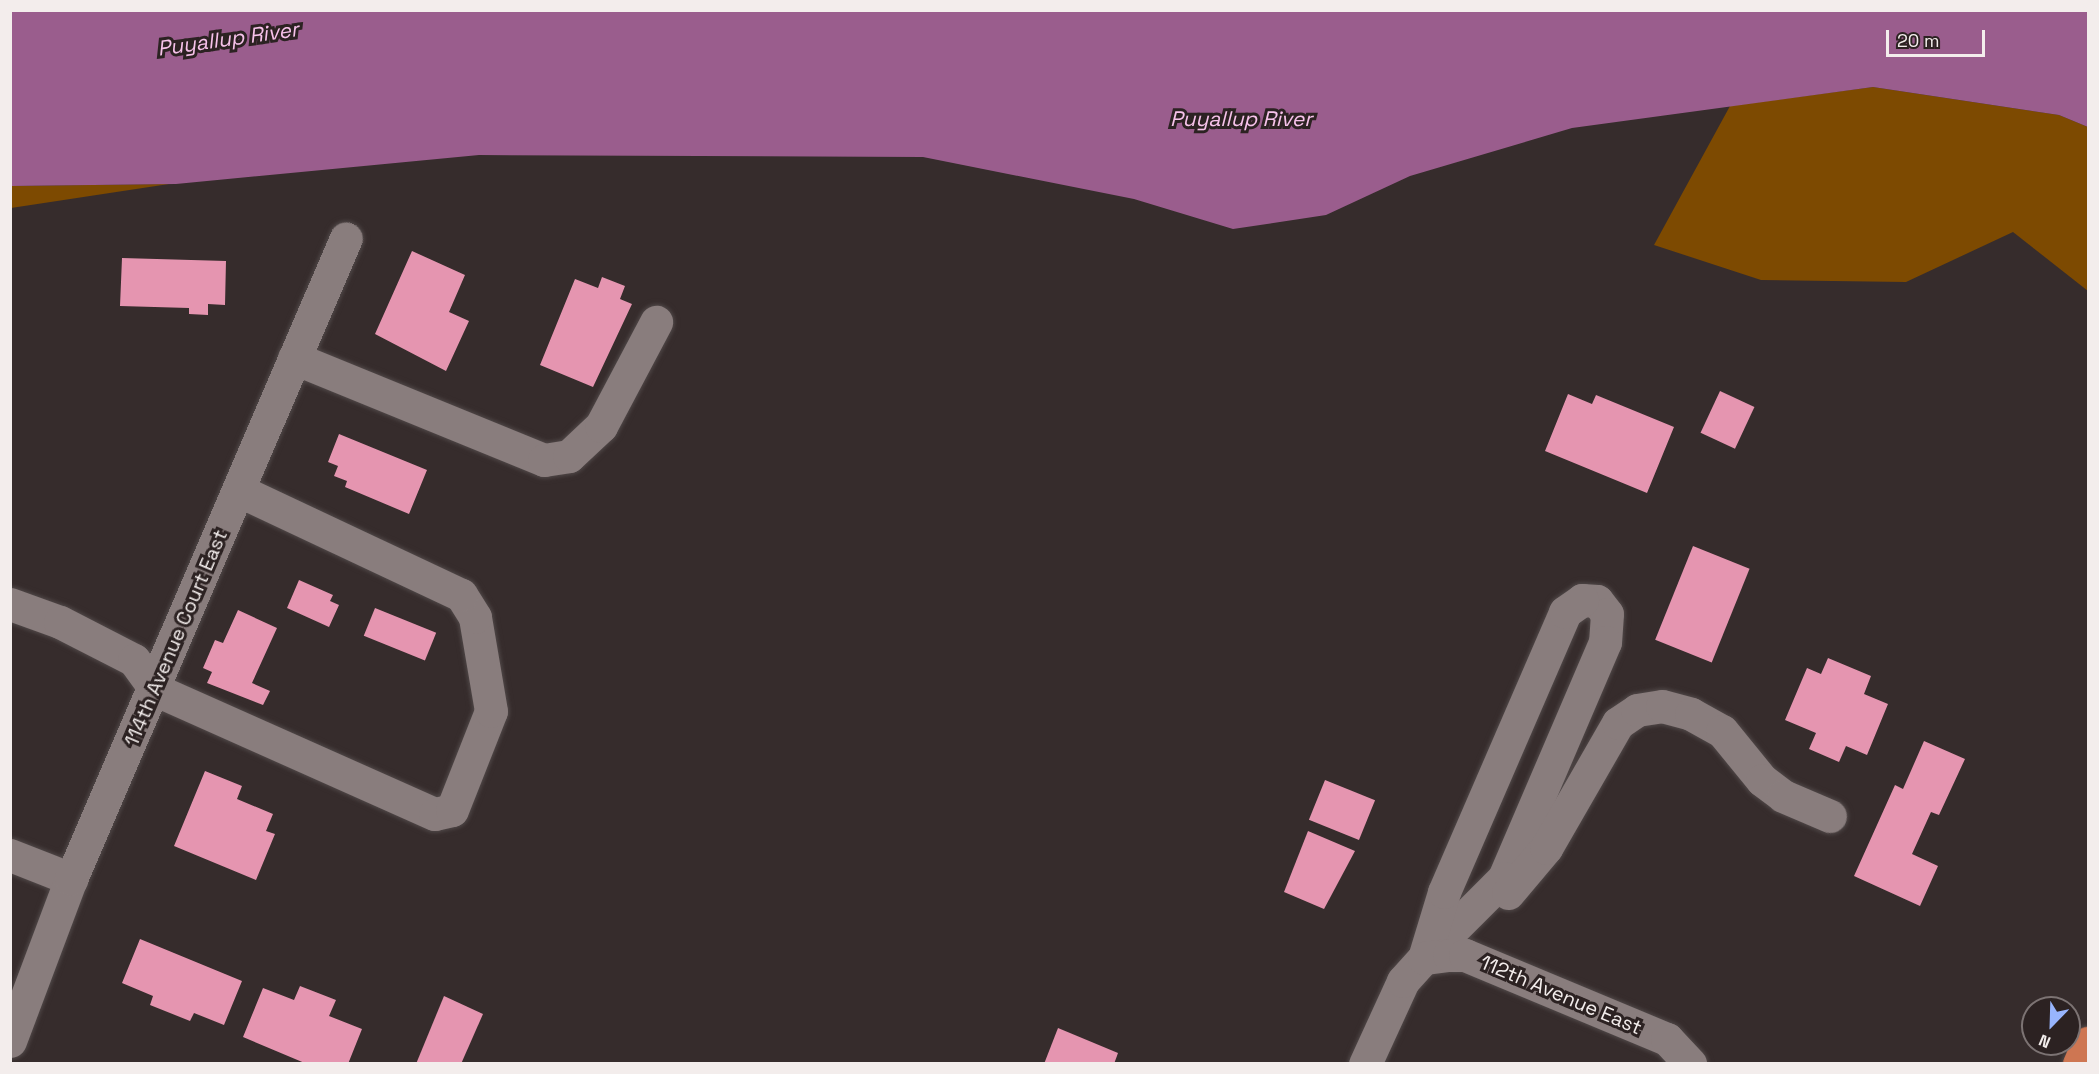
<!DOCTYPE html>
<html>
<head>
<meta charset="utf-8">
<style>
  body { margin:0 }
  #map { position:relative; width:2099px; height:1074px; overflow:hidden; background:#362c2c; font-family:"Space Grotesk",sans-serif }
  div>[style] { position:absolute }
  .forest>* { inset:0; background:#7d4a01 }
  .water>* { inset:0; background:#9a5d8d }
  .building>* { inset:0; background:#e595b0; transform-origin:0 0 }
  .roads { filter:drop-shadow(0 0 2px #504848) drop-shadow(0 0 2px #504848) }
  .minor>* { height:33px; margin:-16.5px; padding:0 16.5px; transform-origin:16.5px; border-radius:16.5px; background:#897d7d }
  .highway>* { height:33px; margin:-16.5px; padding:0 16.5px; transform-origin:16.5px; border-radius:16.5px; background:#ce7652 }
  span { translate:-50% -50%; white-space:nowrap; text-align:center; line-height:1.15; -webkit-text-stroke:6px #2c2222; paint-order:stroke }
  .street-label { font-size:20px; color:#f3edec }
  .water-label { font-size:21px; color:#f7c2ea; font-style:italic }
  .frame { position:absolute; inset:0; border:12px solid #f3edec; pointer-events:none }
  .north { position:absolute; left:2021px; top:996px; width:60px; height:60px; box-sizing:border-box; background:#2c2222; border:2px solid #7c7373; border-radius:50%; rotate:203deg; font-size:16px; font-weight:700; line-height:24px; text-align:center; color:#f3edec }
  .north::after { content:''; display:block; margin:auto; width:21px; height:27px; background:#98b5fd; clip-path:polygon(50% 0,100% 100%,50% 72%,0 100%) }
  .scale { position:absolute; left:1886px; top:30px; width:99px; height:27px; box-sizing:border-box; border:3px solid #f3edec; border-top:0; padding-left:8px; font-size:18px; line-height:21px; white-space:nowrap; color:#f3edec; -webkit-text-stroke:4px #2c2222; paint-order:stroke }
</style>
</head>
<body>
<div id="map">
  <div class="forest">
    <i style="clip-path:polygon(1873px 87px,2059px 115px,2088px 127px,2088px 291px,2013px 232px,1906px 282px,1761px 280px,1654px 245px,1730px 106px)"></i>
    <i style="clip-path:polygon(169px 184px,11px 208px,11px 186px)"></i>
  </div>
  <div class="water">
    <i style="clip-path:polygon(10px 11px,2088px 11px,2088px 127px,2059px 115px,1873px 87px,1572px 128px,1410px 176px,1326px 215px,1233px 229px,1134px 199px,923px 157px,479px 155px,176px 184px,11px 186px)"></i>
  </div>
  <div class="building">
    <i style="clip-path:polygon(412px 251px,465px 275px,449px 312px,469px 321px,446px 371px,375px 334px)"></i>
    <i style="clip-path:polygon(122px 258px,226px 261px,225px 305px,208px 304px,208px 315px,189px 314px,189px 308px,120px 306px)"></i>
    <i style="clip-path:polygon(602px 277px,625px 286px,620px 299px,632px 304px,593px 387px,540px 365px,575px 279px,598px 288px)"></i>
    <i style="left:1720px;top:391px;width:38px;height:46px;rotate:25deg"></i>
    <i style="clip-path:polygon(1568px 394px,1592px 404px,1596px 395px,1674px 427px,1647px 493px,1545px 451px)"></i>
    <i style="clip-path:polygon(339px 434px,427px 470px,409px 514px,345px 487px,347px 481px,334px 476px,338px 466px,328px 462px)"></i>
    <i style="left:1693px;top:546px;width:61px;height:101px;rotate:22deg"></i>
    <i style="clip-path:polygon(299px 580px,333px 595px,330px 601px,339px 605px,329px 627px,287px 608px)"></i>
    <i style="left:375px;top:608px;width:66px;height:30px;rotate:22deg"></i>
    <i style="clip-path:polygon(238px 610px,277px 628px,252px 683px,270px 691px,263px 705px,207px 683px,212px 672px,203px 668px,215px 640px,223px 643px)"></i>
    <i style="clip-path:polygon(1828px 658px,1871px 676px,1864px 694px,1888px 704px,1867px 755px,1846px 746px,1839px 762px,1809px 749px,1816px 733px,1785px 720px,1807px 668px,1821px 674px)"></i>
    <i style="clip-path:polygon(1924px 741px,1965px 759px,1939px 815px,1931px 812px,1912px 854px,1938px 866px,1920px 906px,1854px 876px,1895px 785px,1903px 789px)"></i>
    <i style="clip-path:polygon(205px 771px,242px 786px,237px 799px,273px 814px,266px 831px,275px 834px,256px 880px,174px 846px)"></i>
    <i style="left:1325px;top:780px;width:54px;height:43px;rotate:22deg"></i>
    <i style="clip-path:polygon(1308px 831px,1355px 851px,1324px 909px,1284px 892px)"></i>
    <i style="clip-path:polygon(140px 939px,242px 981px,224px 1025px,194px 1013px,190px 1021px,150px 1005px,153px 996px,122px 983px)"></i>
    <i style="clip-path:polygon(300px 986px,336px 1000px,329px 1016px,362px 1029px,348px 1064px,307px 1064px,243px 1037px,263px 988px,294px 1000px)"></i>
    <i style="clip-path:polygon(444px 996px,483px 1014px,461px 1064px,416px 1064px)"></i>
    <i style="clip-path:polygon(1058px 1028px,1118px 1053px,1114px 1064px,1044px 1064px)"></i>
  </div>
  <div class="roads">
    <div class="minor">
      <i style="left:294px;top:358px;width:270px;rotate:22.2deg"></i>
      <i style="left:544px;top:460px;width:25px;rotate:-9deg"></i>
      <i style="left:569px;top:456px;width:44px;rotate:-43.2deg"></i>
      <i style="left:601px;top:426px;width:118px;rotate:-62.1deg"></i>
      <i style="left:1582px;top:600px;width:15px;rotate:4deg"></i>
      <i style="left:1597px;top:601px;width:16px;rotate:52deg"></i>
      <i style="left:1607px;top:614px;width:28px;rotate:94deg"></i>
      <i style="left:1605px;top:642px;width:257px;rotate:113.2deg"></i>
      <i style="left:1504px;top:878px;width:113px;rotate:135deg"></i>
      <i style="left:1424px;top:958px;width:69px;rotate:-73.1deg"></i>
      <i style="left:1444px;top:892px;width:305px;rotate:-66.6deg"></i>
      <i style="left:1565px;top:612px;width:21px;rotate:-35deg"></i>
      <i style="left:10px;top:604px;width:53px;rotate:19.8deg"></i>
      <i style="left:60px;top:622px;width:83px;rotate:27.2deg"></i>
      <i style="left:134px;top:660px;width:37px;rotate:54deg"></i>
      <i style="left:156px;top:690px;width:305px;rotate:24deg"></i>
      <i style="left:435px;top:814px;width:17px;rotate:-13deg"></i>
      <i style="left:452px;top:810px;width:106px;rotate:-68.5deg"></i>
      <i style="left:491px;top:711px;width:95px;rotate:-99.7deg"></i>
      <i style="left:475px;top:617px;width:26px;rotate:-122deg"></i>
      <i style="left:461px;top:595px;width:246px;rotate:-154.8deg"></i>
      <i style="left:10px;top:855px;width:66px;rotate:21.5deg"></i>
      <i style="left:1508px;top:893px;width:59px;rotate:-49.8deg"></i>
      <i style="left:1546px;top:848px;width:144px;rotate:-60.1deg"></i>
      <i style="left:1618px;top:723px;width:23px;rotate:-34deg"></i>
      <i style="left:1637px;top:710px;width:25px;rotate:-9deg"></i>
      <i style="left:1662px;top:706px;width:30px;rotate:15deg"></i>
      <i style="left:1691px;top:714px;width:35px;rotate:29deg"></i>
      <i style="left:1722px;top:731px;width:63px;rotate:50.8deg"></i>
      <i style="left:1762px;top:780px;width:26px;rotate:37deg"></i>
      <i style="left:1783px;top:796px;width:51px;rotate:23.1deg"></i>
      <i style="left:10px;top:1041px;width:173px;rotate:-69.4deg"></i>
      <i style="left:71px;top:879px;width:697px;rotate:-66.78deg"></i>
      <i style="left:1365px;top:1064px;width:91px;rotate:-65.4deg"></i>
      <i style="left:1403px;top:981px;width:31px;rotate:-48deg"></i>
      <i style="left:1424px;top:958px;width:25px;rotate:-7deg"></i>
      <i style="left:1449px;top:955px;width:16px"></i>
      <i style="left:1465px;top:955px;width:219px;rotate:22.6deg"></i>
      <i style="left:1667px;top:1039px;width:34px;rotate:47deg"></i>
    </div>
    <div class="highway">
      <i style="left:2079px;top:1064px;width:23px;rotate:-67deg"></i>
    </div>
  </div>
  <div class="street-label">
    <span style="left:176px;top:638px;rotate:-67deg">114th Avenue Court East</span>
    <span style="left:1561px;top:995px;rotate:23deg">112th Avenue East</span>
  </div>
  <div class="water-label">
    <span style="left:228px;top:39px;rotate:-8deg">Puyallup River</span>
    <span style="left:1241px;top:119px">Puyallup River</span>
  </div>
  <div class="frame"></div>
  <div class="north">N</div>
  <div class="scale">20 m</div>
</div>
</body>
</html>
